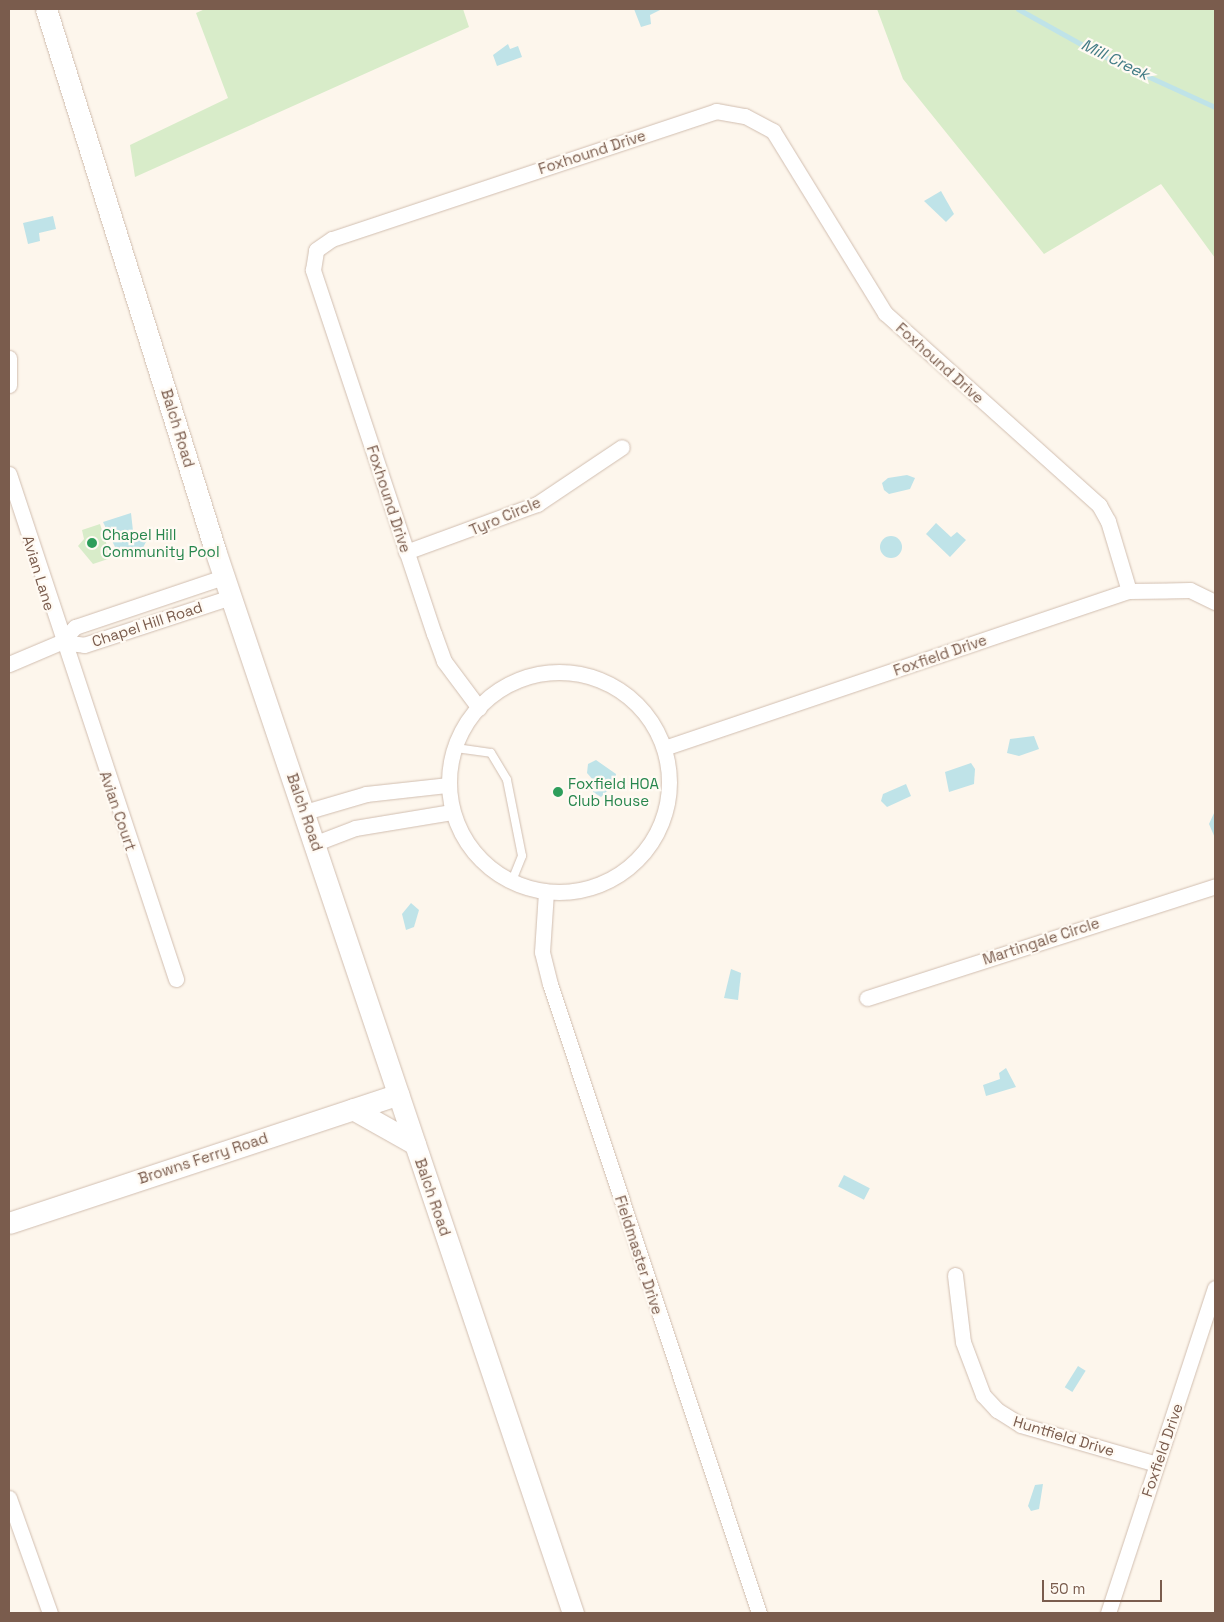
<!DOCTYPE html>
<html>
<head>
<meta charset="utf-8">
<style>
  body { margin:0 }
  #map { position:relative; width:1224px; height:1622px; overflow:hidden; background:#fdf6ec; font-family:"Space Grotesk",sans-serif }
  div>[style] { position:absolute }
  .green>* { inset:0; background:#d8ecc9 }
  .water>* { inset:0; background:#bfe3e8; transform-origin:0 0 }
  .round { border-radius:50% }
  .stream>* { height:5px; margin:-2.5px; padding:0 2.5px; transform-origin:2.5px; border-radius:2.5px; background:#bfe3e8 }
  .roads { filter:drop-shadow(0 0 1px #d1beb0) drop-shadow(0 0 1px #d1beb0) }
  .lane>* { height:8px; margin:-4px; padding:0 4px; transform-origin:4px; border-radius:4px; background:#fff }
  .street>* { height:15px; margin:-7.5px; padding:0 7.5px; transform-origin:7.5px; border-radius:7.5px; background:#fff }
  .street>.ring { margin:-7.5px; padding:0; box-sizing:content-box; background:none; border:15px solid #fff; border-radius:50% }
  .secondary>* { height:21px; margin:-10.5px; padding:0 10.5px; transform-origin:10.5px; border-radius:10.5px; background:#fff }
  .dots>* { width:14px; height:14px; translate:-50% -50%; box-sizing:border-box; border:2px solid #fffaf3; border-radius:50% }
  span { translate:-50% -50%; white-space:nowrap; text-align:center; line-height:1.15; -webkit-text-stroke:4.5px #fffaf3; paint-order:stroke }
  .street-label { font-size:15px; color:#7a5c4d }
  .leisure-label { font-size:15px; color:#27864d }
  .left { translate:0 -50%; text-align:left }
  .water-label { font-size:16px; color:#437c86; font-style:italic }
  .frame { position:absolute; inset:0; border:10px solid #7a5c4d; pointer-events:none }
  .scale { position:absolute; left:1042px; top:1580px; width:120px; height:22px; box-sizing:border-box; border:2px solid #7a5c4d; border-top:0; padding-left:6px; font-size:15px; line-height:18px; white-space:nowrap; color:#7a5c4d; -webkit-text-stroke:4px #fffaf3; paint-order:stroke }
</style>
</head>
<body>
<div id="map">
  <div class="green">
    <i style="clip-path:polygon(205px 9px,463px 9px,469px 27px,135px 177px,130px 145px,228px 98px,196px 13px)"></i>
    <i style="clip-path:polygon(877px 9px,1215px 9px,1215px 258px,1161px 184px,1044px 254px,903px 79px)"></i>
    <i style="clip-path:polygon(100px 524px,111px 558px,93px 564px,78px 546px,84px 539px,82px 530px)"></i>
  </div>
  <div class="water">
    <i style="clip-path:polygon(634px 9px,662px 9px,650px 15px,651px 24px,641px 27px)"></i>
    <i style="clip-path:polygon(508px 44px,510px 49px,518px 46px,522px 57px,497px 66px,493px 55px)"></i>
    <i style="clip-path:polygon(941px 191px,954px 214px,946px 222px,924px 201px)"></i>
    <i style="clip-path:polygon(53px 216px,56px 229px,39px 233px,40px 241px,28px 244px,23px 223px)"></i>
    <i style="clip-path:polygon(907px 475px,915px 478px,910px 489px,889px 494px,884px 490px,882px 483px,888px 478px)"></i>
    <i style="clip-path:polygon(131px 513px,133px 531px,148px 538px,137px 559px,115px 547px,103px 522px)"></i>
    <i style="clip-path:polygon(936px 523px,951px 537px,957px 532px,966px 540px,950px 557px,926px 534px)"></i>
    <i class="round" style="left:880px;top:536px;width:22px;height:22px"></i>
    <i style="clip-path:polygon(1034px 736px,1039px 749px,1019px 756px,1007px 753px,1010px 739px)"></i>
    <i style="clip-path:polygon(596px 760px,616px 774px,615px 781px,604px 782px,607px 791px,601px 797px,593px 792px,594px 781px,587px 773px,588px 764px)"></i>
    <i style="clip-path:polygon(971px 763px,975px 769px,974px 784px,949px 792px,945px 772px)"></i>
    <i style="clip-path:polygon(906px 784px,911px 796px,887px 807px,881px 801px,883px 794px)"></i>
    <i style="clip-path:polygon(1215px 811px,1215px 838px,1209px 824px)"></i>
    <i style="clip-path:polygon(411px 903px,419px 910px,414px 927px,406px 930px,402px 914px)"></i>
    <i style="clip-path:polygon(731px 969px,741px 973px,738px 1000px,724px 998px)"></i>
    <i style="clip-path:polygon(1006px 1068px,1016px 1087px,986px 1096px,983px 1085px,1000px 1079px,999px 1073px)"></i>
    <i style="left:844px;top:1175px;width:29px;height:13px;rotate:27deg"></i>
    <i style="left:1078px;top:1366px;width:9px;height:25px;rotate:32deg"></i>
    <i style="clip-path:polygon(1043px 1484px,1039px 1509px,1031px 1511px,1028px 1506px,1035px 1485px)"></i>
  </div>
  <div class="stream">
    <i style="left:1018px;top:9px;width:93px;rotate:29.1deg"></i>
    <i style="left:1099px;top:54px;width:128px;rotate:24.6deg"></i>
  </div>
  <div class="roads">
    <div class="lane">
      <i style="left:456px;top:748px;width:35px;rotate:8deg"></i>
      <i style="left:491px;top:753px;width:31px;rotate:59deg"></i>
      <i style="left:507px;top:780px;width:77px;rotate:78.8deg"></i>
      <i style="left:522px;top:856px;width:27px;rotate:112deg"></i>
    </div>
    <div class="street">
      <i style="left:9px;top:358px;width:27px;rotate:90deg"></i>
      <i style="left:9px;top:474px;width:532px;rotate:71.7deg"></i>
      <i style="left:406px;top:552px;width:140px;rotate:-20.1deg"></i>
      <i style="left:537px;top:504px;width:102px;rotate:-33.8deg"></i>
      <i style="left:61px;top:642px;width:23px;rotate:7deg"></i>
      <i style="left:84px;top:645px;width:155px;rotate:-18.1deg"></i>
      <i style="left:9px;top:664px;width:56px;rotate:-22.9deg"></i>
      <i style="left:61px;top:642px;width:21px;rotate:-47deg"></i>
      <i style="left:75px;top:627px;width:157px;rotate:-18.6deg"></i>
      <i class="ring" style="left:449px;top:672px;width:205px;height:205px"></i>
      <i style="left:479px;top:708px;width:59px;rotate:-126.7deg"></i>
      <i style="left:444px;top:661px;width:29px;rotate:-110deg"></i>
      <i style="left:434px;top:634px;width:384px;rotate:-108.4deg"></i>
      <i style="left:313px;top:270px;width:20px;rotate:-81deg"></i>
      <i style="left:316px;top:250px;width:19px;rotate:-35deg"></i>
      <i style="left:332px;top:239px;width:405px;rotate:-18.4deg"></i>
      <i style="left:716px;top:111px;width:29px;rotate:10deg"></i>
      <i style="left:745px;top:116px;width:32px;rotate:28deg"></i>
      <i style="left:773px;top:131px;width:214px;rotate:58.4deg"></i>
      <i style="left:885px;top:313px;width:288px;rotate:41.9deg"></i>
      <i style="left:1099px;top:505px;width:18px;rotate:61deg"></i>
      <i style="left:1108px;top:521px;width:73px;rotate:73.3deg"></i>
      <i style="left:667px;top:747px;width:488px;rotate:-18.7deg"></i>
      <i style="left:1129px;top:591px;width:61px;rotate:-0.9deg"></i>
      <i style="left:1190px;top:590px;width:28px;rotate:26deg"></i>
      <i style="left:305px;top:812px;width:64px;rotate:-16.4deg"></i>
      <i style="left:366px;top:794px;width:81px;rotate:-6.3deg"></i>
      <i style="left:316px;top:843px;width:42px;rotate:-21deg"></i>
      <i style="left:355px;top:828px;width:98px;rotate:-9.4deg"></i>
      <i style="left:546px;top:892px;width:60px;rotate:93.8deg"></i>
      <i style="left:542px;top:952px;width:33px;rotate:76deg"></i>
      <i style="left:550px;top:984px;width:663px;rotate:71.62deg"></i>
      <i style="left:867px;top:998px;width:366px;rotate:-17.8deg"></i>
      <i style="left:955px;top:1275px;width:67px;rotate:83.2deg"></i>
      <i style="left:963px;top:1342px;width:57px;rotate:69.3deg"></i>
      <i style="left:983px;top:1395px;width:21px;rotate:47deg"></i>
      <i style="left:997px;top:1410px;width:28px;rotate:32deg"></i>
      <i style="left:1021px;top:1425px;width:141px;rotate:16deg"></i>
      <i style="left:9px;top:1498px;width:122px;rotate:70.4deg"></i>
      <i style="left:1108px;top:1613px;width:342px;rotate:-71.8deg"></i>
    </div>
    <div class="secondary">
      <i style="left:46px;top:9px;width:567px;rotate:72.65deg"></i>
      <i style="left:215px;top:550px;width:1122px;rotate:71.39deg"></i>
      <i style="left:353px;top:1109px;width:71px;rotate:29.4deg"></i>
      <i style="left:9px;top:1223px;width:410px;rotate:-18.3deg"></i>
    </div>
  </div>
  <div class="dots">
    <i style="left:92px;top:543px;background:#2e9e5b"></i>
    <i style="left:558px;top:792px;background:#2e9e5b"></i>
  </div>
  <div class="street-label">
    <span style="left:592px;top:152px;rotate:-18deg">Foxhound Drive</span>
    <span style="left:940px;top:363px;rotate:42deg">Foxhound Drive</span>
    <span style="left:178px;top:428px;rotate:73deg">Balch Road</span>
    <span style="left:389px;top:499px;rotate:72deg">Foxhound Drive</span>
    <span style="left:505px;top:516px;rotate:-23deg">Tyro Circle</span>
    <span style="left:39px;top:573px;rotate:73deg">Avian Lane</span>
    <span style="left:147px;top:624px;rotate:-18deg">Chapel Hill Road</span>
    <span style="left:940px;top:655px;rotate:-19deg">Foxfield Drive</span>
    <span style="left:118px;top:811px;rotate:71deg">Avian Court</span>
    <span style="left:305px;top:812px;rotate:71deg">Balch Road</span>
    <span style="left:1041px;top:941px;rotate:-18deg">Martingale Circle</span>
    <span style="left:203px;top:1158px;rotate:-18deg">Browns Ferry Road</span>
    <span style="left:433px;top:1197px;rotate:71deg">Balch Road</span>
    <span style="left:639px;top:1255px;rotate:72deg">Fieldmaster Drive</span>
    <span style="left:1064px;top:1436px;rotate:17deg">Huntfield Drive</span>
    <span style="left:1162px;top:1450px;rotate:-71deg">Foxfield Drive</span>
  </div>
  <div class="leisure-label">
    <span class="left" style="left:102px;top:543px">Chapel Hill<br>Community Pool</span>
    <span class="left" style="left:568px;top:792px">Foxfield HOA<br>Club House</span>
  </div>
  <div class="water-label">
    <span style="left:1115px;top:60px;rotate:26deg">Mill Creek</span>
  </div>
  <div class="frame"></div>
  <div class="scale">50 m</div>
</div>
</body>
</html>
